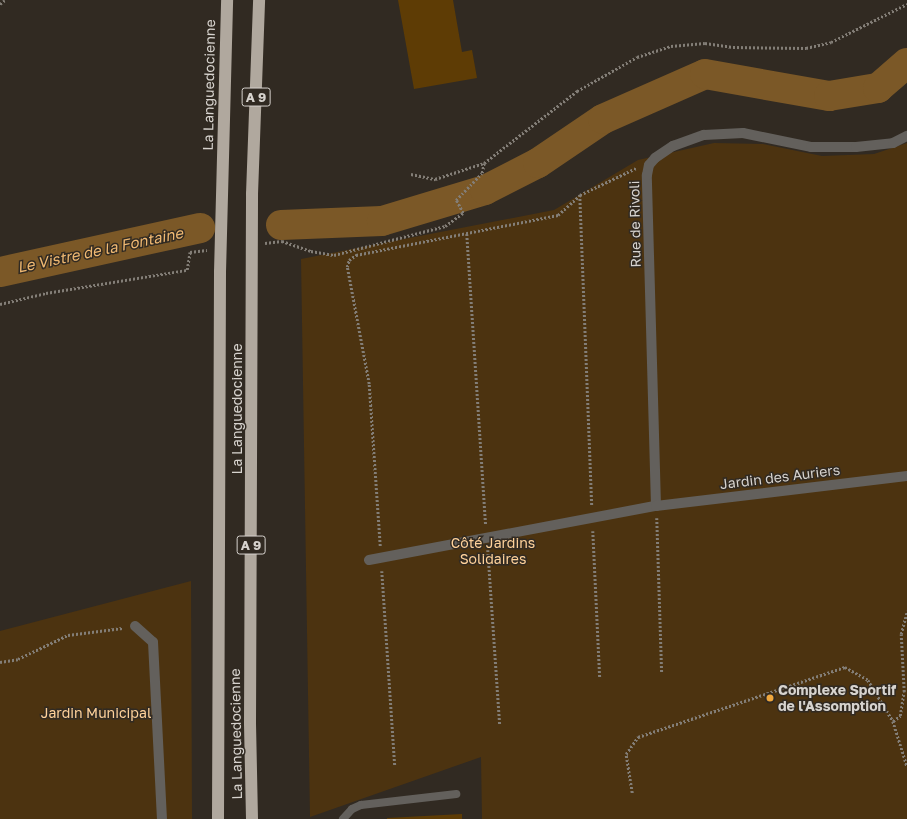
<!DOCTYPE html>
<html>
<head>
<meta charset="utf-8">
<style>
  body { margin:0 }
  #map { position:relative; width:907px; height:819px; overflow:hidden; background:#312a22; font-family:"Golos Text",sans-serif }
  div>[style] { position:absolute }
  .green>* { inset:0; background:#4c3310 }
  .river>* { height:30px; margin:-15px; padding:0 15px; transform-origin:15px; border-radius:15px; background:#7b5827 }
  .building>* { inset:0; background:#5e3c05 }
  .path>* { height:2.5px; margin-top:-1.25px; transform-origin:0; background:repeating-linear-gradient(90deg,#837e77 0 2px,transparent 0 4px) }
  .service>* { height:8px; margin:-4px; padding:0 4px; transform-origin:4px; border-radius:4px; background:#63605c }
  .minor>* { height:10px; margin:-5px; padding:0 5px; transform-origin:5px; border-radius:5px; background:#63605c }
  .motorway>* { height:12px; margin:-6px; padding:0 6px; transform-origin:6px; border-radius:6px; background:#b0a89e }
  .dots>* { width:11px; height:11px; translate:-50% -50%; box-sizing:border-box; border:2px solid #312a22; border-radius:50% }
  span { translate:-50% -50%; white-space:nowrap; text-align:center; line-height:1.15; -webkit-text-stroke:3px #312a22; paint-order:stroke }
  .shield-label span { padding:1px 3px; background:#312a22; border:1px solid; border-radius:3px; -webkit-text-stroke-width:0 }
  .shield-label { font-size:13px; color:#d7d3ce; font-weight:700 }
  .street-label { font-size:14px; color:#d7d3ce }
  .park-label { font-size:14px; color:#ffd29a }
  .poi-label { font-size:14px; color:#d7d3ce; font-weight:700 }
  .left { translate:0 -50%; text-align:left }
  .water-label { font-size:15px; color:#f0b972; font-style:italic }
</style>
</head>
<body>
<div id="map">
  <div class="green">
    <i style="clip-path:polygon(714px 143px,763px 144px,822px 156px,874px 154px,907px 143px,907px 819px,482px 819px,481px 757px,310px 817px,301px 259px,554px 210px,638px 160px)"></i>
    <i style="clip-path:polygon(191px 581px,192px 819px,0 819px,0 631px)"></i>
  </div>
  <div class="river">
    <i style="left:281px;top:225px;width:101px;rotate:-2.3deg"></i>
    <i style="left:382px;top:221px;width:108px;rotate:-16.8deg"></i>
    <i style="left:485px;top:190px;width:59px;rotate:-27deg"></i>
    <i style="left:538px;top:163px;width:78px;rotate:-34.1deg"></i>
    <i style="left:603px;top:119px;width:111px;rotate:-23.8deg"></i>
    <i style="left:705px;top:74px;width:126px;rotate:10.1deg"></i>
    <i style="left:829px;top:96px;width:50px;rotate:-9.3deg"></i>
    <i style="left:878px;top:88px;width:38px;rotate:-41deg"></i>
    <i style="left:0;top:272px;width:205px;rotate:-12.4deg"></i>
  </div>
  <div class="building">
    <i style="clip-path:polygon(398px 0,453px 0,462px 52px,472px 50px,477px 78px,414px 89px)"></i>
    <i style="clip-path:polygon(462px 814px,462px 819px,387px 819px,387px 818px)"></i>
  </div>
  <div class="path">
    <i style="left:0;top:4px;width:6px;rotate:-39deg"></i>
    <i style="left:411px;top:174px;width:25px;rotate:12deg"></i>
    <i style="left:435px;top:179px;width:52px;rotate:-18.1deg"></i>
    <i style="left:484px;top:163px;width:118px;rotate:-37.7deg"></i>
    <i style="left:577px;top:91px;width:69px;rotate:-29.5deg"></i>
    <i style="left:637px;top:57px;width:36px;rotate:-18deg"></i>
    <i style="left:671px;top:46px;width:34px;rotate:-5deg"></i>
    <i style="left:705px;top:43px;width:28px;rotate:8deg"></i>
    <i style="left:733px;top:47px;width:73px;rotate:0.8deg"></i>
    <i style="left:806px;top:48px;width:26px;rotate:-13deg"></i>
    <i style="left:831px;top:42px;width:85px;rotate:-26.6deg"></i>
    <i style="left:580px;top:195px;width:311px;rotate:87.8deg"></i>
    <i style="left:467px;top:234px;width:292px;rotate:86.3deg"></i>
    <i style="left:265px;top:243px;width:17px;rotate:-7deg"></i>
    <i style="left:282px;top:241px;width:31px;rotate:19deg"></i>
    <i style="left:311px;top:251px;width:23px;rotate:10deg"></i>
    <i style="left:334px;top:255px;width:115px;rotate:-14.6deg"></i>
    <i style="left:445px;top:226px;width:22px;rotate:-36deg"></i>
    <i style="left:463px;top:213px;width:15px;rotate:-118deg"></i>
    <i style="left:456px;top:200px;width:37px;rotate:-46deg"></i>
    <i style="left:482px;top:173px;width:10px;rotate:-79deg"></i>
    <i style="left:0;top:304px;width:47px;rotate:-13.4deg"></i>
    <i style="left:46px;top:293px;width:143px;rotate:-9.3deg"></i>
    <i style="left:187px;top:270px;width:18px;rotate:-81deg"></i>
    <i style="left:190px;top:252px;width:17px;rotate:-7deg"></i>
    <i style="left:657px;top:518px;width:155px;rotate:88.2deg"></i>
    <i style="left:593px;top:531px;width:147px;rotate:87.3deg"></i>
    <i style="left:380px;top:546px;width:162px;rotate:-93.9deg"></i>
    <i style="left:369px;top:384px;width:119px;rotate:-100.6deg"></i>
    <i style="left:347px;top:267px;width:7px;rotate:-74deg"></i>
    <i style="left:349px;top:260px;width:9px;rotate:-36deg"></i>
    <i style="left:356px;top:255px;width:206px;rotate:-11.2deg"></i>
    <i style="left:558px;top:215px;width:30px;rotate:-42deg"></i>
    <i style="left:580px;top:195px;width:62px;rotate:-25.7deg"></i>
    <i style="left:488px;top:550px;width:175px;rotate:86.1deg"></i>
    <i style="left:382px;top:571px;width:195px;rotate:86.2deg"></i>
    <i style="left:0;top:662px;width:18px;rotate:-9deg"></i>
    <i style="left:18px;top:659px;width:55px;rotate:-25.6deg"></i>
    <i style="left:68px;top:635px;width:55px;rotate:-7.3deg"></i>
    <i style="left:893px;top:721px;width:9px;rotate:-36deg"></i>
    <i style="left:900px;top:716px;width:24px;rotate:-81deg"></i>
    <i style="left:904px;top:692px;width:58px;rotate:-93deg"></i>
    <i style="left:901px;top:634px;width:24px;rotate:-75deg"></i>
    <i style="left:632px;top:793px;width:39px;rotate:-99deg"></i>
    <i style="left:626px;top:754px;width:21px;rotate:-55deg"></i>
    <i style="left:638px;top:737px;width:219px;rotate:-18.7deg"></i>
    <i style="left:845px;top:667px;width:26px;rotate:29deg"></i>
    <i style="left:868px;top:680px;width:48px;rotate:58.6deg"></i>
    <i style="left:893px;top:721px;width:47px;rotate:72.7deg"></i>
  </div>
  <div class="service">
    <i style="left:343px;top:819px;width:13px;rotate:-48deg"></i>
    <i style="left:352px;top:809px;width:10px;rotate:-24deg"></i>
    <i style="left:361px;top:805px;width:96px;rotate:-6.6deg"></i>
  </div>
  <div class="minor">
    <i style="left:656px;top:506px;width:331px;rotate:-91.6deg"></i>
    <i style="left:647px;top:175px;width:10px;rotate:-79deg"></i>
    <i style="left:649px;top:165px;width:9px;rotate:-49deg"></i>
    <i style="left:655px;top:158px;width:22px;rotate:-34deg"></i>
    <i style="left:673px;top:146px;width:33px;rotate:-20deg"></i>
    <i style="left:704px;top:135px;width:39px;rotate:-3deg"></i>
    <i style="left:743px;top:133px;width:69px;rotate:11.6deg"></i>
    <i style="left:811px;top:147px;width:45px"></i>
    <i style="left:856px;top:147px;width:37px;rotate:-6deg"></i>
    <i style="left:893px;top:143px;width:16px;rotate:-27deg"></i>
    <i style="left:369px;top:560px;width:292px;rotate:-10.7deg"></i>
    <i style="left:656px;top:506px;width:253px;rotate:-6.8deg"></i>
    <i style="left:135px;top:626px;width:24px;rotate:42deg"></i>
    <i style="left:153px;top:642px;width:177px;rotate:87.1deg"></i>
  </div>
  <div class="motorway">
    <i style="left:218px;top:819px;width:547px;rotate:-89.79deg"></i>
    <i style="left:220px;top:272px;width:272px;rotate:-88.5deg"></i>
    <i style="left:252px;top:819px;width:96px;rotate:-91.2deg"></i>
    <i style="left:250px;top:723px;width:529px;rotate:-89.78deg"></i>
    <i style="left:252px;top:194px;width:194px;rotate:-87.9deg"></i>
  </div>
  <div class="dots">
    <i style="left:770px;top:698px;background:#efa73d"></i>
  </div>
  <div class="shield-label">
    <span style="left:256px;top:97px">A 9</span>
    <span style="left:251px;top:545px">A 9</span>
  </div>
  <div class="street-label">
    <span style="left:209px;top:85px;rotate:-89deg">La Languedocienne</span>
    <span style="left:635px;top:224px;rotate:-91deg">Rue de Rivoli</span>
    <span style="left:237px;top:409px;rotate:-90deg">La Languedocienne</span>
    <span style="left:780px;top:477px;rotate:-7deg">Jardin des Auriers</span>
    <span style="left:236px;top:734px;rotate:-91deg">La Languedocienne</span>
  </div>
  <div class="park-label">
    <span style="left:493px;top:551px">Côté Jardins<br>Solidaires</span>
    <span style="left:96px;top:713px">Jardin Municipal</span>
  </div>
  <div class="poi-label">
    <span class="left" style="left:778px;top:698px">Complexe Sportif<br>de l'Assomption</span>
  </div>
  <div class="water-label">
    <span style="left:100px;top:250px;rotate:-12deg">Le Vistre de la Fontaine</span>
  </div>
</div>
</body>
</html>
